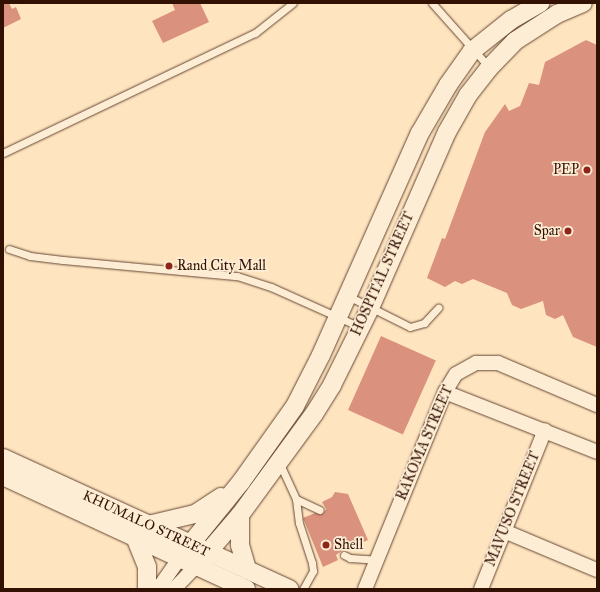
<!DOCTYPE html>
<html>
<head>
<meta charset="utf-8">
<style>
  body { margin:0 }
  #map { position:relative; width:600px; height:592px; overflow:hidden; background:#fee4bf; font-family:"IM FELL Great Primer",serif }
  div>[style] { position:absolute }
  .building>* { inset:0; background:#da917d; transform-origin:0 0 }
  .roads { filter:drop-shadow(0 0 1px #654632) drop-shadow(0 0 1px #654632) }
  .service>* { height:7px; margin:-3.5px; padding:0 3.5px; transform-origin:3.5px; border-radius:3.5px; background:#feedd5 }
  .minor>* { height:14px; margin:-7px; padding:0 7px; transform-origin:7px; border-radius:7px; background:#feedd5 }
  .tertiary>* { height:18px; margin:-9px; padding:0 9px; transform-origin:9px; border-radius:9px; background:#feedd5 }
  .dots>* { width:11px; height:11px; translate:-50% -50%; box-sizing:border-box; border:2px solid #feedd5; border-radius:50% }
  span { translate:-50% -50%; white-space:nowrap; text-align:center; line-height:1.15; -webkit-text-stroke:3.5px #feedd5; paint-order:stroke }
  .poi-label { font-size:14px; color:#321103 }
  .right { translate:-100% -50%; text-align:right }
  .left { translate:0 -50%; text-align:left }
  .street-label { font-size:14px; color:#321103 }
  .frame { position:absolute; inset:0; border:4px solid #321103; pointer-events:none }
</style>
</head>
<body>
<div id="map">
  <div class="building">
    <i style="clip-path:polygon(3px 3px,9px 3px,12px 9px,16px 7px,21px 19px,3px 28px)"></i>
    <i style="clip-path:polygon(172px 3px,200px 3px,209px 22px,163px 43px,152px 21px,175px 10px)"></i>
    <i style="clip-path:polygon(586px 40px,597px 45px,597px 347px,573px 337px,563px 315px,555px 319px,546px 315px,543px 301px,521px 309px,512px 305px,507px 293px,473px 279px,462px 284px,455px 281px,445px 287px,427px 278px,442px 238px,445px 239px,485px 132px,505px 104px,509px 111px,520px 106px,529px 83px,539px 85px,545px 62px)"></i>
    <i style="left:381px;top:336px;width:60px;height:81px;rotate:24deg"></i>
    <i style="clip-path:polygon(335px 492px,348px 494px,368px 540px,342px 551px,336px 555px,338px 560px,323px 567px,303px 518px,315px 513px,323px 514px,326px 509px,322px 502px,332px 497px)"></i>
  </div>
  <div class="roads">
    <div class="service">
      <i style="left:432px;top:3px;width:86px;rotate:48.3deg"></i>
      <i style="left:3px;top:153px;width:279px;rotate:-25.5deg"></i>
      <i style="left:255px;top:33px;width:48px;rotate:-38.3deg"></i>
      <i style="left:9px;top:249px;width:22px;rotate:18deg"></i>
      <i style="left:30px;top:256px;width:33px;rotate:7deg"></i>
      <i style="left:63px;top:260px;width:175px;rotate:5.3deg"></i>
      <i style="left:237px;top:276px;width:36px;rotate:18deg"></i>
      <i style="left:271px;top:287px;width:98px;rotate:24.2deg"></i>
      <i style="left:348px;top:296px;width:69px;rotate:26.6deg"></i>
      <i style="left:410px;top:327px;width:15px;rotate:-16deg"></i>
      <i style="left:424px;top:323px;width:21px;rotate:-47deg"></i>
      <i style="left:279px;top:462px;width:41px;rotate:65.3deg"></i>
      <i style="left:296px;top:499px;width:24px;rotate:83deg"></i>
      <i style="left:299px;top:523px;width:42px;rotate:72deg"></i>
      <i style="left:312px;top:563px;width:8px;rotate:83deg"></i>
      <i style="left:313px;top:571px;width:21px;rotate:119deg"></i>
      <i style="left:296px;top:499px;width:26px;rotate:25deg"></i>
      <i style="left:344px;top:555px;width:7px;rotate:27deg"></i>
      <i style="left:350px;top:558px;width:26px;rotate:4deg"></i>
    </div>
    <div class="minor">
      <i style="left:445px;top:392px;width:163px;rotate:21.5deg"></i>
      <i style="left:504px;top:531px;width:101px;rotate:22.8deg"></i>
      <i style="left:158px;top:589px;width:39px;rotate:-55deg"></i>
      <i style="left:174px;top:589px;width:33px;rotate:-46deg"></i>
      <i style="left:365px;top:589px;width:213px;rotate:-67.9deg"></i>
      <i style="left:445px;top:392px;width:21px;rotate:-59deg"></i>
      <i style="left:456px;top:374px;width:23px;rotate:-29deg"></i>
      <i style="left:476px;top:363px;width:22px"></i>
      <i style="left:498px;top:363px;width:108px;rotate:23deg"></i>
      <i style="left:481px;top:589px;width:171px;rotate:-68.1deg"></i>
    </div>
    <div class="tertiary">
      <i style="left:3px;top:458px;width:315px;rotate:24.6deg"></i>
      <i style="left:3px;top:476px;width:268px;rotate:24.9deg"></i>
      <i style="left:240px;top:515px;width:30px;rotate:90deg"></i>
      <i style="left:240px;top:545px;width:26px;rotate:74deg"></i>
      <i style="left:148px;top:525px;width:48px;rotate:-13.2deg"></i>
      <i style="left:195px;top:514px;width:31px;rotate:-33deg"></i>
      <i style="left:135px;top:537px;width:32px;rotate:68deg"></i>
      <i style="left:147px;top:567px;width:22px;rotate:90deg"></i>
      <i style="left:180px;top:557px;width:97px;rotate:-50.9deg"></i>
      <i style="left:241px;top:482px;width:93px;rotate:-54.6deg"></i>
      <i style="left:295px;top:406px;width:57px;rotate:-63deg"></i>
      <i style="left:321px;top:355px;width:243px;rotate:-66deg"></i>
      <i style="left:420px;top:133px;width:56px;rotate:-59.7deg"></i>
      <i style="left:448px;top:85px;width:42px;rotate:-54.8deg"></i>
      <i style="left:472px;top:51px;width:50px;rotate:-38.5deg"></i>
      <i style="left:511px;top:20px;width:34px;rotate:-30deg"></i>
      <i style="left:197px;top:565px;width:66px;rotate:-49.3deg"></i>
      <i style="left:240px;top:515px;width:125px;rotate:-53.8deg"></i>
      <i style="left:314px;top:414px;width:34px;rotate:-58deg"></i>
      <i style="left:332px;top:385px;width:86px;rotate:-63.7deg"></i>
      <i style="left:370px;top:308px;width:192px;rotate:-66.4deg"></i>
      <i style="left:447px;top:132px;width:43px;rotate:-60.4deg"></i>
      <i style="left:468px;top:95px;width:34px;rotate:-52deg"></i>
      <i style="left:489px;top:68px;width:37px;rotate:-46deg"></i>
      <i style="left:515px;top:41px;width:50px;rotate:-32.7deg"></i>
      <i style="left:557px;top:14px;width:28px;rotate:-23deg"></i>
    </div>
  </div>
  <div class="dots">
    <i style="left:587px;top:170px;background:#8f2418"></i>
    <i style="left:568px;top:231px;background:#8f2418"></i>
    <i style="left:169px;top:266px;background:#8f2418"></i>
    <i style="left:326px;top:545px;background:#8f2418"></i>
  </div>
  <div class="poi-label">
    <span class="right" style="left:579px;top:170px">PEP</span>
    <span class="right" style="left:560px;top:231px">Spar</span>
    <span class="left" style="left:177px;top:266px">Rand City Mall</span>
    <span class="left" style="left:334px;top:545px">Shell</span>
  </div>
  <div class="street-label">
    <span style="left:383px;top:274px;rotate:-66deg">HOSPITAL STREET</span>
    <span style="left:425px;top:443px;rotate:-67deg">RAKOMA STREET</span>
    <span style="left:513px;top:509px;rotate:-68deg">MAVUSO STREET</span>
    <span style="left:146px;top:524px;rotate:25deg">KHUMALO STREET</span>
  </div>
  <div class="frame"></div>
</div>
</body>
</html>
